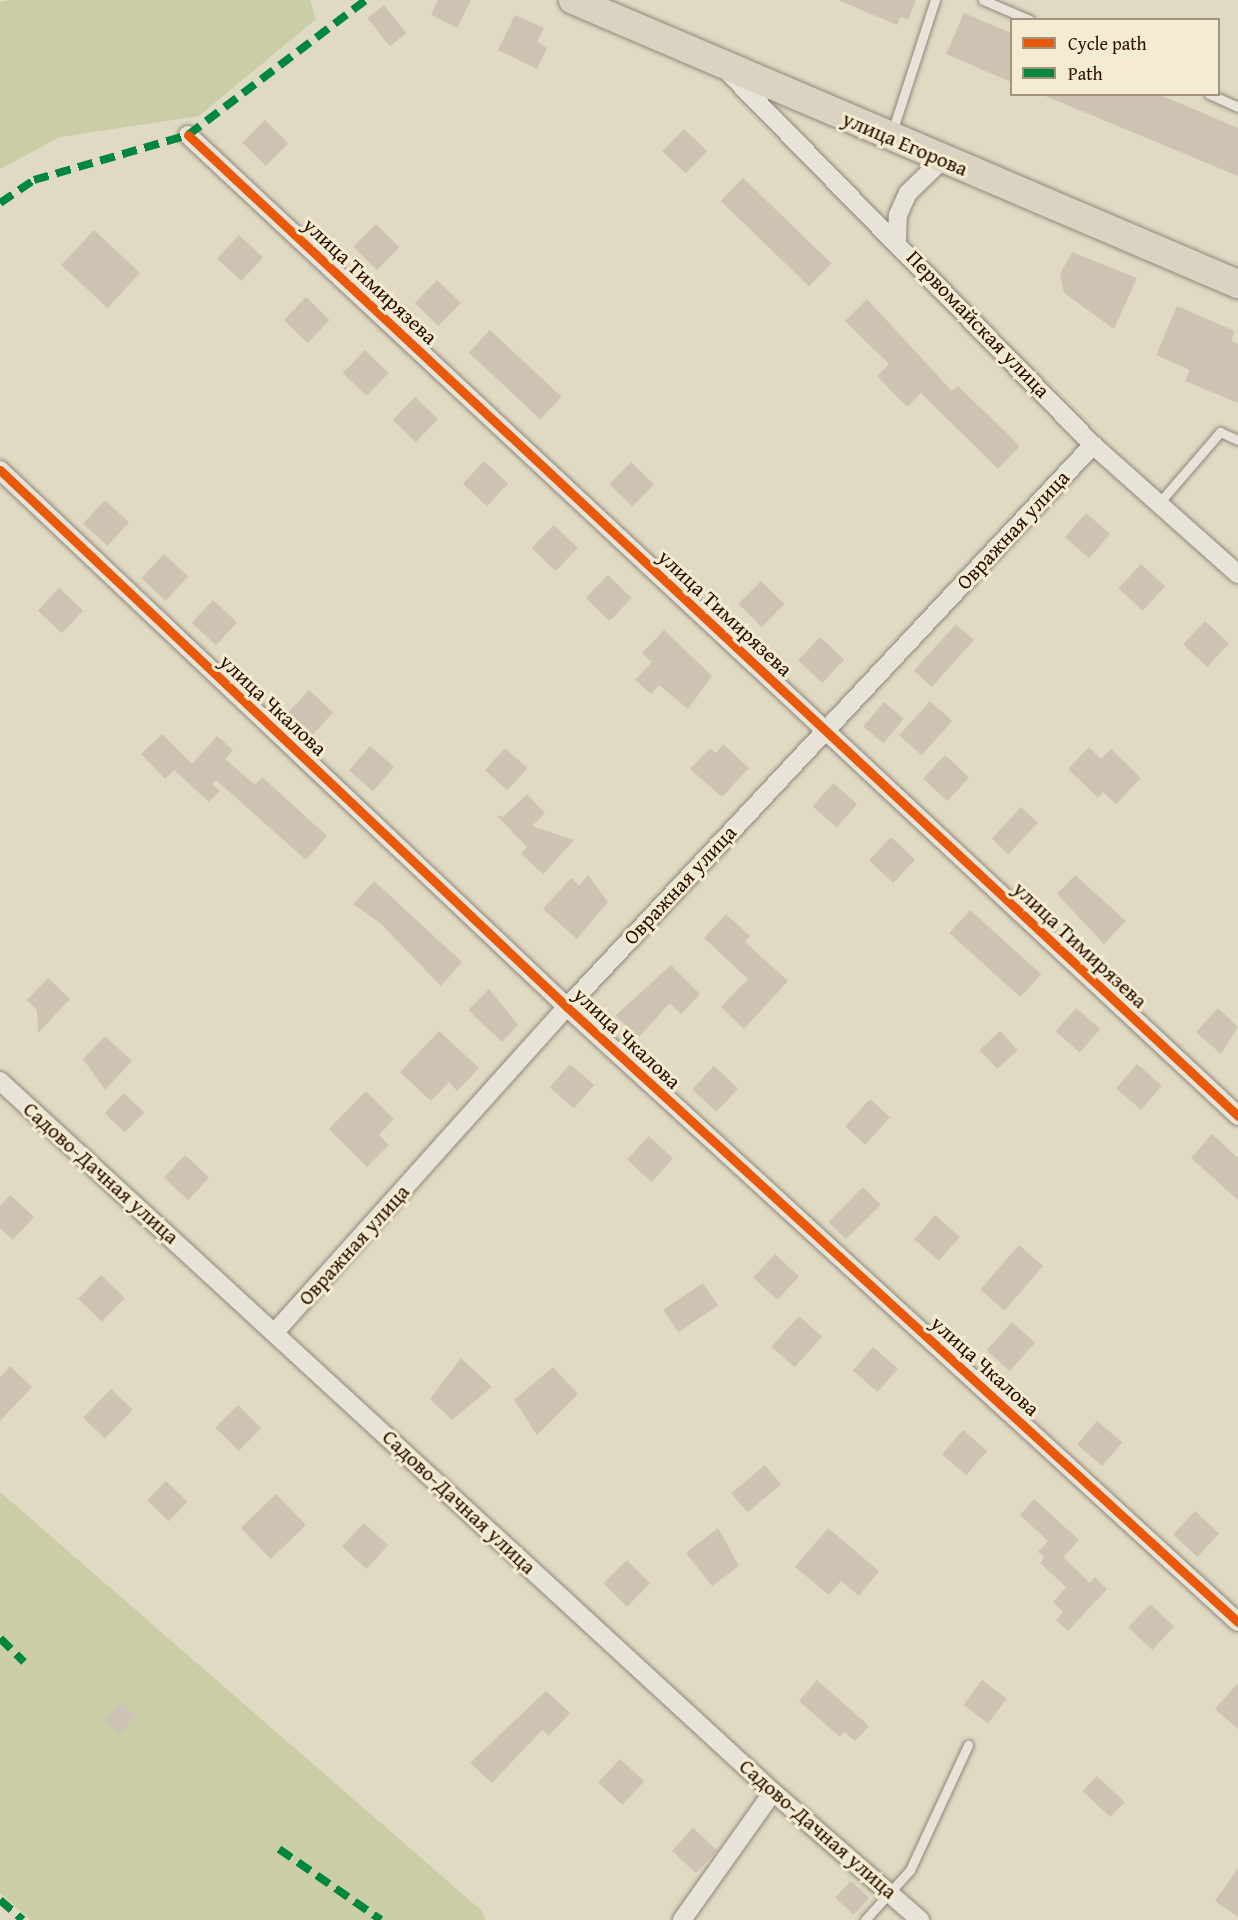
<!DOCTYPE html>
<html>
<head>
<meta charset="utf-8">
<style>
  body { margin:0 }
  #map { position:relative; width:1238px; height:1920px; overflow:hidden; background:#e0dac4; font-family:"Gentium Book Plus",serif }
  div>[style] { position:absolute }
  .green>* { inset:0; background:#cbcda6 }
  .building>* { inset:0; background:#cec2b3; transform-origin:0 0 }
  .roads { filter:drop-shadow(0 0 2px #8f877a) drop-shadow(0 0 2px #8f877a) }
  .lane>* { height:9px; margin:-4.5px; padding:0 4.5px; transform-origin:4.5px; border-radius:4.5px; background:#e7e3d8 }
  .street>* { height:18px; margin:-9px; padding:0 9px; transform-origin:9px; border-radius:9px; background:#e7e3d8 }
  .primary>* { height:28px; margin:-14px; padding:0 14px; transform-origin:14px; border-radius:14px; background:#dad3c3 }
  .quiet>* { height:8px; margin-top:-4px; transform-origin:0; background:repeating-linear-gradient(90deg,#00873e 0 15px,transparent 0 23px) }
  .cycleway>* { height:9px; margin:-4.5px; padding:0 4.5px; transform-origin:4.5px; border-radius:4.5px; background:#e8590c }
  span { translate:-50% -50%; white-space:nowrap; text-align:center; line-height:1.15; -webkit-text-stroke:6px #f3ecd0; paint-order:stroke }
  .street-label { font-size:21px; color:#2a0c00 }
  .legend { position:absolute; left:1010px; top:18px; width:210px; height:78px; box-sizing:border-box; background:#f3ecd0; border:2px solid #a3927d; margin:0; padding:8px 10px; list-style:none; font-size:18px; color:#2a0c00 }
  .legend li { display:flex; align-items:center; gap:12px; height:30px }
  .legend b { width:30px; border:2px solid #a3927d }
</style>
</head>
<body>
<div id="map">
  <div class="green">
    <i style="clip-path:polygon(12px 0,310px 0,316px 19px,199px 116px,60px 137px,0 169px,0 2px)"></i>
    <i style="clip-path:polygon(0 1492px,481px 1910px,486px 1920px,31px 1920px,0 1893px)"></i>
  </div>
  <div class="building">
    <i style="clip-path:polygon(438px 0,471px 0,457px 28px,431px 15px)"></i>
    <i style="clip-path:polygon(838px 0,916px 0,908px 20px,900px 17px,897px 25px)"></i>
    <i style="left:384px;top:5px;width:36px;height:21px;rotate:52deg"></i>
    <i style="clip-path:polygon(964px 13px,1011px 33px,1011px 82px,946px 54px)"></i>
    <i style="clip-path:polygon(515px 15px,544px 28px,537px 42px,547px 48px,537px 69px,498px 50px)"></i>
    <i style="clip-path:polygon(1158px 94px,1238px 128px,1238px 176px,1043px 95px)"></i>
    <i style="left:265px;top:120px;width:33px;height:32px;rotate:45deg"></i>
    <i style="left:684px;top:129px;width:32px;height:31px;rotate:44deg"></i>
    <i style="left:743px;top:178px;width:123px;height:32px;rotate:44deg"></i>
    <i style="left:376px;top:224px;width:33px;height:32px;rotate:45deg"></i>
    <i style="left:94px;top:230px;width:63px;height:48px;rotate:43deg"></i>
    <i style="left:239px;top:235px;width:33px;height:32px;rotate:43deg"></i>
    <i style="clip-path:polygon(1072px 252px,1137px 278px,1114px 329px,1064px 293px,1060px 274px)"></i>
    <i style="left:437px;top:280px;width:33px;height:32px;rotate:44deg"></i>
    <i style="left:306px;top:297px;width:33px;height:32px;rotate:44deg"></i>
    <i style="clip-path:polygon(867px 299px,952px 391px,958px 386px,1020px 446px,998px 469px,921px 393px,907px 407px,877px 376px,889px 364px,845px 321px)"></i>
    <i style="clip-path:polygon(1177px 306px,1235px 331px,1231px 341px,1238px 344px,1238px 403px,1185px 381px,1190px 370px,1156px 355px)"></i>
    <i style="left:490px;top:330px;width:98px;height:31px;rotate:43deg"></i>
    <i style="left:365px;top:350px;width:33px;height:32px;rotate:44deg"></i>
    <i style="left:415px;top:397px;width:32px;height:32px;rotate:44deg"></i>
    <i style="left:484px;top:461px;width:33px;height:31px;rotate:43deg"></i>
    <i style="left:631px;top:462px;width:32px;height:31px;rotate:44deg"></i>
    <i style="left:105px;top:500px;width:33px;height:32px;rotate:43deg"></i>
    <i style="left:1086px;top:513px;width:32px;height:32px;rotate:41deg"></i>
    <i style="left:554px;top:525px;width:33px;height:32px;rotate:44deg"></i>
    <i style="left:164px;top:554px;width:33px;height:33px;rotate:43deg"></i>
    <i style="left:1141px;top:564px;width:33px;height:33px;rotate:43deg"></i>
    <i style="left:608px;top:575px;width:33px;height:32px;rotate:44deg"></i>
    <i style="left:761px;top:581px;width:33px;height:32px;rotate:45deg"></i>
    <i style="left:59px;top:588px;width:33px;height:31px;rotate:43deg"></i>
    <i style="left:213px;top:600px;width:33px;height:31px;rotate:43deg"></i>
    <i style="left:1205px;top:621px;width:33px;height:32px;rotate:43deg"></i>
    <i style="left:956px;top:624px;width:24px;height:63px;rotate:42deg"></i>
    <i style="clip-path:polygon(664px 630px,712px 676px,688px 709px,659px 685px,651px 694px,635px 680px,652px 662px,642px 653px)"></i>
    <i style="left:820px;top:637px;width:33px;height:32px;rotate:43deg"></i>
    <i style="left:309px;top:690px;width:33px;height:32px;rotate:43deg"></i>
    <i style="left:930px;top:701px;width:30px;height:46px;rotate:42deg"></i>
    <i style="left:884px;top:702px;width:26px;height:32px;rotate:40deg"></i>
    <i style="clip-path:polygon(162px 734px,192px 764px,217px 736px,233px 750px,225px 759px,255px 785px,262px 777px,327px 836px,306px 860px,216px 780px,212px 784px,220px 791px,209px 802px,174px 770px,165px 779px,141px 754px)"></i>
    <i style="clip-path:polygon(723px 744px,749px 768px,722px 797px,690px 769px,710px 748px,716px 753px)"></i>
    <i style="left:370px;top:746px;width:32px;height:32px;rotate:41deg"></i>
    <i style="clip-path:polygon(1089px 747px,1101px 759px,1111px 749px,1141px 778px,1116px 804px,1103px 792px,1098px 798px,1068px 769px)"></i>
    <i style="left:505px;top:748px;width:30px;height:30px;rotate:42deg"></i>
    <i style="left:945px;top:755px;width:33px;height:32px;rotate:43deg"></i>
    <i style="left:833px;top:783px;width:32px;height:31px;rotate:41deg"></i>
    <i style="clip-path:polygon(527px 794px,545px 813px,532px 826px,574px 840px,543px 874px,521px 854px,527px 847px,496px 815px,503px 817px)"></i>
    <i style="left:1021px;top:807px;width:23px;height:43px;rotate:43deg"></i>
    <i style="left:891px;top:837px;width:33px;height:32px;rotate:43deg"></i>
    <i style="clip-path:polygon(588px 875px,608px 902px,577px 939px,543px 909px,571px 878px,579px 886px)"></i>
    <i style="clip-path:polygon(1075px 875px,1126px 921px,1104px 944px,1057px 894px)"></i>
    <i style="clip-path:polygon(374px 881px,462px 962px,441px 986px,380px 923px,353px 904px)"></i>
    <i style="left:970px;top:910px;width:96px;height:31px;rotate:42deg"></i>
    <i style="clip-path:polygon(726px 914px,750px 936px,745px 942px,788px 981px,744px 1029px,721px 1007px,748px 979px,704px 938px)"></i>
    <i style="clip-path:polygon(671px 965px,700px 994px,681px 1014px,670px 1003px,639px 1037px,615px 1016px)"></i>
    <i style="clip-path:polygon(48px 978px,70px 999px,38px 1033px,37px 1010px,27px 1000px)"></i>
    <i style="clip-path:polygon(489px 989px,518px 1025px,502px 1042px,468px 1010px)"></i>
    <i style="left:1076px;top:1008px;width:32px;height:31px;rotate:41deg"></i>
    <i style="clip-path:polygon(1218px 1008px,1238px 1027px,1221px 1054px,1196px 1032px)"></i>
    <i style="clip-path:polygon(439px 1031px,479px 1068px,457px 1091px,449px 1082px,431px 1101px,400px 1072px)"></i>
    <i style="left:1000px;top:1031px;width:26px;height:28px;rotate:47deg"></i>
    <i style="clip-path:polygon(105px 1036px,132px 1061px,105px 1090px,83px 1059px)"></i>
    <i style="left:570px;top:1064px;width:32px;height:31px;rotate:41deg"></i>
    <i style="left:1137px;top:1064px;width:33px;height:32px;rotate:41deg"></i>
    <i style="left:714px;top:1066px;width:33px;height:32px;rotate:43deg"></i>
    <i style="clip-path:polygon(366px 1091px,394px 1119px,379px 1135px,389px 1145px,367px 1167px,329px 1129px)"></i>
    <i style="left:124px;top:1093px;width:28px;height:28px;rotate:44deg"></i>
    <i style="left:870px;top:1099px;width:27px;height:37px;rotate:42deg"></i>
    <i style="clip-path:polygon(1212px 1134px,1238px 1158px,1238px 1200px,1191px 1158px)"></i>
    <i style="left:649px;top:1136px;width:33px;height:32px;rotate:43deg"></i>
    <i style="left:185px;top:1155px;width:33px;height:31px;rotate:43deg"></i>
    <i style="left:863px;top:1187px;width:25px;height:49px;rotate:45deg"></i>
    <i style="clip-path:polygon(10px 1195px,34px 1217px,13px 1240px,0 1228px,0 1206px)"></i>
    <i style="left:935px;top:1215px;width:33px;height:32px;rotate:41deg"></i>
    <i style="left:1019px;top:1245px;width:32px;height:59px;rotate:41deg"></i>
    <i style="left:775px;top:1254px;width:33px;height:32px;rotate:43deg"></i>
    <i style="left:101px;top:1275px;width:33px;height:33px;rotate:44deg"></i>
    <i style="left:703px;top:1283px;width:27px;height:48px;rotate:56deg"></i>
    <i style="left:799px;top:1316px;width:31px;height:41px;rotate:42deg"></i>
    <i style="left:1012px;top:1322px;width:31px;height:38px;rotate:42deg"></i>
    <i style="left:873px;top:1347px;width:33px;height:31px;rotate:41deg"></i>
    <i style="clip-path:polygon(461px 1358px,492px 1387px,452px 1420px,430px 1399px)"></i>
    <i style="clip-path:polygon(10px 1366px,32px 1387px,0 1421px,0 1377px)"></i>
    <i style="clip-path:polygon(553px 1367px,578px 1394px,537px 1435px,514px 1400px)"></i>
    <i style="left:111px;top:1389px;width:30px;height:40px;rotate:44deg"></i>
    <i style="left:238px;top:1405px;width:33px;height:32px;rotate:45deg"></i>
    <i style="left:1097px;top:1421px;width:33px;height:31px;rotate:40deg"></i>
    <i style="left:963px;top:1430px;width:32px;height:32px;rotate:41deg"></i>
    <i style="left:765px;top:1465px;width:25px;height:44px;rotate:50deg"></i>
    <i style="left:166px;top:1481px;width:30px;height:27px;rotate:44deg"></i>
    <i style="left:276px;top:1494px;width:43px;height:49px;rotate:46deg"></i>
    <i style="clip-path:polygon(1034px 1499px,1079px 1540px,1063px 1557px,1090px 1583px,1095px 1577px,1107px 1589px,1068px 1631px,1056px 1620px,1063px 1612px,1053px 1602px,1066px 1587px,1040px 1563px,1044px 1557px,1038px 1552px,1048px 1541px,1020px 1515px)"></i>
    <i style="left:1195px;top:1511px;width:33px;height:32px;rotate:43deg"></i>
    <i style="left:364px;top:1523px;width:33px;height:32px;rotate:43deg"></i>
    <i style="clip-path:polygon(718px 1528px,739px 1566px,712px 1586px,686px 1553px)"></i>
    <i style="clip-path:polygon(828px 1528px,879px 1571px,859px 1596px,841px 1581px,829px 1595px,795px 1567px)"></i>
    <i style="left:627px;top:1560px;width:33px;height:33px;rotate:45deg"></i>
    <i style="left:1150px;top:1604px;width:33px;height:32px;rotate:43deg"></i>
    <i style="clip-path:polygon(817px 1680px,869px 1726px,855px 1741px,844px 1732px,840px 1737px,799px 1701px)"></i>
    <i style="left:982px;top:1680px;width:31px;height:31px;rotate:37deg"></i>
    <i style="clip-path:polygon(1238px 1683px,1238px 1729px,1215px 1709px)"></i>
    <i style="clip-path:polygon(546px 1691px,570px 1713px,549px 1736px,542px 1730px,492px 1783px,470px 1763px)"></i>
    <i style="left:121px;top:1702px;width:20px;height:25px;rotate:41deg"></i>
    <i style="left:620px;top:1759px;width:33px;height:32px;rotate:43deg"></i>
    <i style="left:1097px;top:1776px;width:38px;height:21px;rotate:43deg"></i>
    <i style="left:693px;top:1828px;width:33px;height:31px;rotate:43deg"></i>
    <i style="clip-path:polygon(1238px 1868px,1238px 1917px,1215px 1901px)"></i>
    <i style="left:851px;top:1881px;width:25px;height:23px;rotate:43deg"></i>
  </div>
  <div class="roads">
    <div class="lane">
      <i style="left:983px;top:0;width:51px;rotate:23.1deg"></i>
      <i style="left:1209px;top:94px;width:32px;rotate:24deg"></i>
      <i style="left:892px;top:132px;width:139px;rotate:-72deg"></i>
      <i style="left:1159px;top:503px;width:94px;rotate:-49.3deg"></i>
      <i style="left:1220px;top:432px;width:20px;rotate:24deg"></i>
      <i style="left:865px;top:1920px;width:67px;rotate:-48deg"></i>
      <i style="left:910px;top:1870px;width:138px;rotate:-65.1deg"></i>
    </div>
    <div class="street">
      <i style="left:729px;top:73px;width:520px;rotate:45.62deg"></i>
      <i style="left:1093px;top:445px;width:194px;rotate:41.7deg"></i>
      <i style="left:188px;top:135px;width:1437px;rotate:43.05deg"></i>
      <i style="left:897px;top:239px;width:24px;rotate:-88deg"></i>
      <i style="left:898px;top:215px;width:24px;rotate:-66deg"></i>
      <i style="left:908px;top:193px;width:47px;rotate:-44.1deg"></i>
      <i style="left:0;top:470px;width:781px;rotate:43.44deg"></i>
      <i style="left:567px;top:1007px;width:910px;rotate:42.51deg"></i>
      <i style="left:0;top:1081px;width:1050px;rotate:42.61deg"></i>
      <i style="left:773px;top:1792px;width:195px;rotate:41deg"></i>
      <i style="left:275px;top:1332px;width:437px;rotate:-48.1deg"></i>
      <i style="left:567px;top:1007px;width:770px;rotate:-46.9deg"></i>
      <i style="left:682px;top:1920px;width:157px;rotate:-54.6deg"></i>
    </div>
    <div class="primary">
      <i style="left:573px;top:0;width:723px;rotate:23.13deg"></i>
    </div>
  </div>
  <div class="quiet">
    <i style="left:0;top:203px;width:41px;rotate:-34.1deg"></i>
    <i style="left:34px;top:180px;width:160px;rotate:-16.3deg"></i>
    <i style="left:188px;top:135px;width:223px;rotate:-37.2deg"></i>
    <i style="left:0;top:1638px;width:34px;rotate:45deg"></i>
    <i style="left:279px;top:1849px;width:124px;rotate:34.8deg"></i>
    <i style="left:0;top:1900px;width:30px;rotate:41deg"></i>
  </div>
  <div class="cycleway">
    <i style="left:188px;top:135px;width:1437px;rotate:43.05deg"></i>
    <i style="left:0;top:470px;width:781px;rotate:43.44deg"></i>
    <i style="left:567px;top:1007px;width:910px;rotate:42.51deg"></i>
  </div>
  <div class="street-label">
    <span style="left:905px;top:144px;rotate:23deg">улица Егорова</span>
    <span style="left:370px;top:281px;rotate:43deg">улица Тимирязева</span>
    <span style="left:978px;top:324px;rotate:46deg">Первомайская улица</span>
    <span style="left:1013px;top:530px;rotate:-47deg">Овражная улица</span>
    <span style="left:725px;top:613px;rotate:43deg">улица Тимирязева</span>
    <span style="left:273px;top:705px;rotate:43deg">улица Чкалова</span>
    <span style="left:680px;top:885px;rotate:-47deg">Овражная улица</span>
    <span style="left:1080px;top:945px;rotate:43deg">улица Тимирязева</span>
    <span style="left:627px;top:1038px;rotate:43deg">улица Чкалова</span>
    <span style="left:101px;top:1173px;rotate:42deg">Садово-Дачная улица</span>
    <span style="left:354px;top:1245px;rotate:-48deg">Овражная улица</span>
    <span style="left:985px;top:1366px;rotate:42deg">улица Чкалова</span>
    <span style="left:459px;top:1502px;rotate:43deg">Садово-Дачная улица</span>
    <span style="left:818px;top:1829px;rotate:41deg">Садово-Дачная улица</span>
  </div>
  <ul class="legend">
  <li><b style="height:8px;background:#e8590c"></b>Cycle path</li>
  <li><b style="height:8px;background:#00873e"></b>Path</li>
  </ul>
</div>
</body>
</html>
